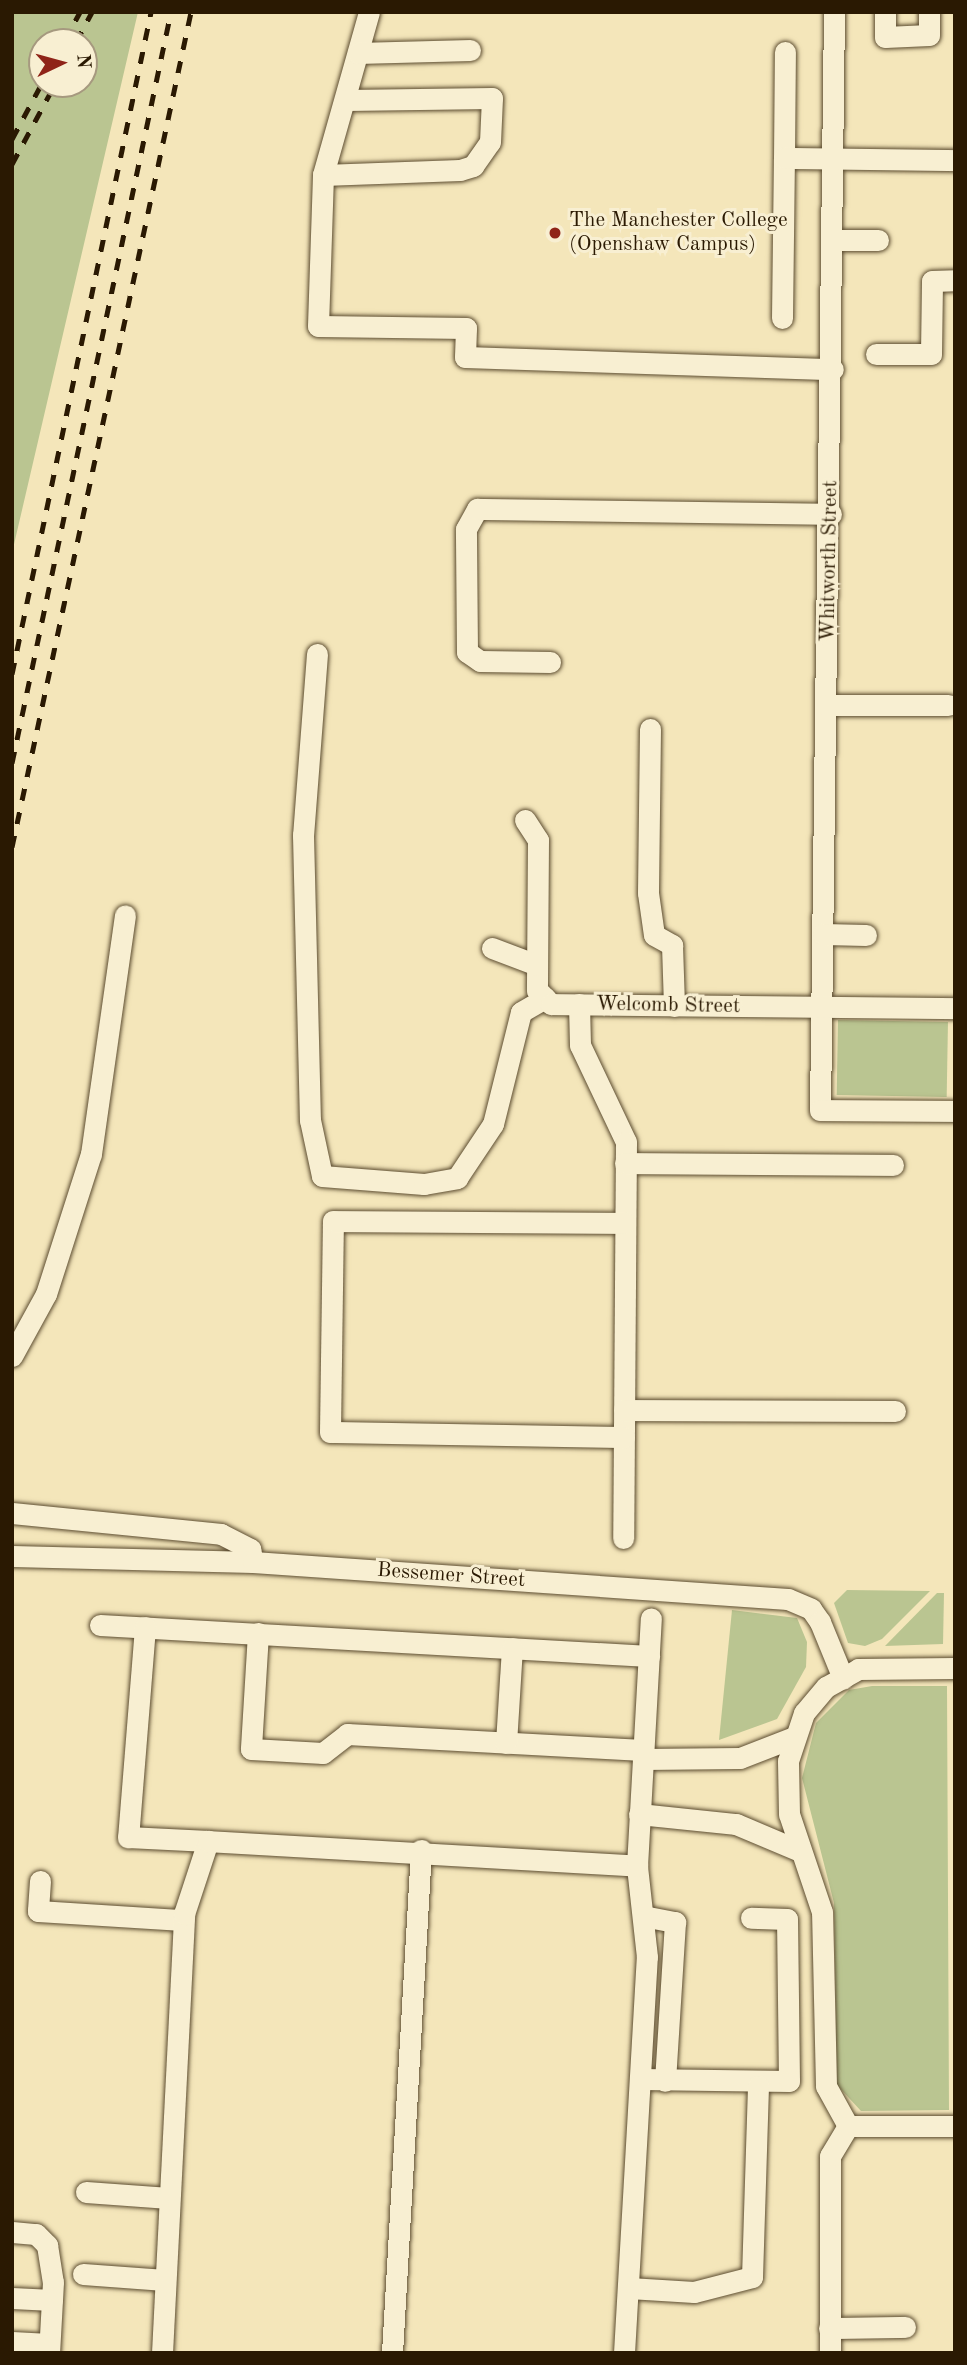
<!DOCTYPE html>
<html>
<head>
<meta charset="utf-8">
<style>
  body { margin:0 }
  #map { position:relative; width:967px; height:2365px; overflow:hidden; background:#f4e6ba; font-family:"Old Standard TT",serif }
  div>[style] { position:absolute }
  .green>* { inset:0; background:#bac591; transform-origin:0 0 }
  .roads { filter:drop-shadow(0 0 2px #5c4c30) drop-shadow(0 0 2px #5c4c30) }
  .minor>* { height:21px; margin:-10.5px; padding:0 10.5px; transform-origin:10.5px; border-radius:10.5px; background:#f8efd2 }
  .rail>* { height:5px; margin-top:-2.5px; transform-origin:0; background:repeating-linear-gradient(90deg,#2a1902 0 12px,transparent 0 24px) }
  .dots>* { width:19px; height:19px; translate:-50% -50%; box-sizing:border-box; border:4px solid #f8efd2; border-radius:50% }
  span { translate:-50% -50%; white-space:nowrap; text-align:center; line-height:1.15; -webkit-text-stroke:6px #f8efd2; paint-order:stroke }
  .poi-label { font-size:21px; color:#2a1902 }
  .left { translate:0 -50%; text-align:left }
  .street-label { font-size:21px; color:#2a1902 }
  .frame { position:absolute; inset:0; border:14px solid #2a1902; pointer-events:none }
  .north { position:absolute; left:28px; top:28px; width:70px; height:70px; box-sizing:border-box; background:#f8efd2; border:2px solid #a6997f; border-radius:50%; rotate:85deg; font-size:19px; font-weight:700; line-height:28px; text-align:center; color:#2a1902 }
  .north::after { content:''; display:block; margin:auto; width:24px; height:32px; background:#8f2418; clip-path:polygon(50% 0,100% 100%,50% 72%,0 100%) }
</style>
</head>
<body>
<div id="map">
  <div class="green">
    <i style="clip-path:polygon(evenodd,12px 12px,138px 12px,12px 553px,12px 12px,84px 42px,84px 84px,42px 84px,42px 42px,84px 42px)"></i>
    <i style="left:838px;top:1020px;width:110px;height:75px;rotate:1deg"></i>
    <i style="clip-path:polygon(847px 1590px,930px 1591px,882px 1639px,865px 1646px,848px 1643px,834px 1603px)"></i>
    <i style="clip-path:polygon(937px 1593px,944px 1593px,943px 1644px,885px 1646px)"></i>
    <i style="clip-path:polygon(732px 1610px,797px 1618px,807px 1642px,806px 1667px,777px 1719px,719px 1740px)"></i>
    <i style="clip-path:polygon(872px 1686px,947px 1686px,949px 2110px,861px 2111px,837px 2085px,834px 1903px,802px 1778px,816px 1723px,849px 1690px)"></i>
  </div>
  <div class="roads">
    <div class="minor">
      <i style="left:369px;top:12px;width:169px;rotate:105.8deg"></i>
      <i style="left:323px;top:175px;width:151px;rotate:91.9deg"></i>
      <i style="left:318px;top:326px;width:148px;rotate:0.8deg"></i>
      <i style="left:466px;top:328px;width:29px;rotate:92deg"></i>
      <i style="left:465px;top:357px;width:368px;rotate:1.9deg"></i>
      <i style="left:834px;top:12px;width:1098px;rotate:90.73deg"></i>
      <i style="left:820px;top:1110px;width:135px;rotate:0.4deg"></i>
      <i style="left:885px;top:12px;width:25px;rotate:90deg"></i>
      <i style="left:885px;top:37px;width:44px;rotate:-2.6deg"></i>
      <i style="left:929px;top:35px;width:23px;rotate:-90deg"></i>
      <i style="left:358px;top:53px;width:112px;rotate:-1.5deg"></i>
      <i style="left:784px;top:158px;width:106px;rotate:-89.5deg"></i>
      <i style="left:323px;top:175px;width:137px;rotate:-2.1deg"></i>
      <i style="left:460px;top:170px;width:14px;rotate:-17deg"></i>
      <i style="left:473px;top:166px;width:29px;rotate:-55deg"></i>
      <i style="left:490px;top:142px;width:44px;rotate:-87.4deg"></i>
      <i style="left:492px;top:98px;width:146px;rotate:179.2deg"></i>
      <i style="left:833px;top:240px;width:45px"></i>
      <i style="left:782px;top:318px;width:160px;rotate:-89.3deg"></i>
      <i style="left:784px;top:158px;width:171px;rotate:0.7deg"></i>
      <i style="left:876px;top:354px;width:55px"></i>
      <i style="left:931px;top:354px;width:73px;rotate:-89.2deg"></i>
      <i style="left:932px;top:281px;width:23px;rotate:-2deg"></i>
      <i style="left:317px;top:654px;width:182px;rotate:94.4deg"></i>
      <i style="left:303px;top:835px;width:285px;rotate:88.6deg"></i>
      <i style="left:310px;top:1120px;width:57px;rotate:77.9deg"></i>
      <i style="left:322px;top:1176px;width:102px;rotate:4.5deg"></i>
      <i style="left:424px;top:1184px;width:34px;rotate:-10deg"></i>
      <i style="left:457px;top:1178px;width:65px;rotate:-56.3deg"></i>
      <i style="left:493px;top:1124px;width:115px;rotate:-76deg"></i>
      <i style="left:521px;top:1012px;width:28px;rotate:-30deg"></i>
      <i style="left:550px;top:662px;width:70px;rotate:-179.2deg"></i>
      <i style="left:480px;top:661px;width:16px;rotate:-145deg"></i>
      <i style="left:467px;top:652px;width:123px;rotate:-90.5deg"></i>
      <i style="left:466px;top:529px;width:23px;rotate:-61deg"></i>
      <i style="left:477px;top:509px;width:354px;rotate:0.8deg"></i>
      <i style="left:827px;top:705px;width:121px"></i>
      <i style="left:650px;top:729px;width:164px;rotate:90.7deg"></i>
      <i style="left:648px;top:893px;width:42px;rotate:81.9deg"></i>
      <i style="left:654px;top:935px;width:21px;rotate:29deg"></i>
      <i style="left:672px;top:945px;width:61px;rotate:88.1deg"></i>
      <i style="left:525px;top:820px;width:24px;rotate:57deg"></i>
      <i style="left:538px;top:840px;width:150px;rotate:90.4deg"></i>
      <i style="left:537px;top:990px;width:20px;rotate:45deg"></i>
      <i style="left:551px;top:1004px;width:404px;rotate:0.6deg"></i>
      <i style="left:823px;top:934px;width:43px;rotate:1.3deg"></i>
      <i style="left:492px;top:948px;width:48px;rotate:20.7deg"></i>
      <i style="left:579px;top:1004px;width:41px;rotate:88.6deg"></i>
      <i style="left:580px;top:1045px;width:107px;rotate:64.6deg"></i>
      <i style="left:626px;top:1142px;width:396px;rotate:90.4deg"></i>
      <i style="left:625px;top:1163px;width:268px;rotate:0.4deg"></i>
      <i style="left:12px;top:1356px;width:71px;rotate:-61.3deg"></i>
      <i style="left:46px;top:1294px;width:147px;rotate:-72.2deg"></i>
      <i style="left:91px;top:1154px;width:241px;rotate:-81.9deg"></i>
      <i style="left:624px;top:1410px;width:271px;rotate:0.2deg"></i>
      <i style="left:624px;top:1437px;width:294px;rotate:-179deg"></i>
      <i style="left:330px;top:1432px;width:211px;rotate:-89.2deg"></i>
      <i style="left:333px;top:1221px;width:292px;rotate:0.4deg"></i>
      <i style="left:12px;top:1513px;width:210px;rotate:5.7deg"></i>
      <i style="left:221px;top:1534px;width:33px;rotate:27deg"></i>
      <i style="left:250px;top:1549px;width:13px;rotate:77deg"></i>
      <i style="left:12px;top:1556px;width:241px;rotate:1.4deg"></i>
      <i style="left:253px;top:1562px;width:536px;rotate:3.96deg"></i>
      <i style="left:788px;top:1599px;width:25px;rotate:23deg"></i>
      <i style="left:811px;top:1609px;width:16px;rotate:55deg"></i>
      <i style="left:820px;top:1622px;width:61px;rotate:67.7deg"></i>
      <i style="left:100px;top:1625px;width:550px;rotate:3.23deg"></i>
      <i style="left:145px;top:1627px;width:211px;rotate:94.6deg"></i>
      <i style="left:128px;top:1837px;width:80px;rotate:2.9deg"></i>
      <i style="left:258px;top:1633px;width:116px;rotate:93.5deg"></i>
      <i style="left:251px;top:1749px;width:72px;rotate:3.2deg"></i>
      <i style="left:323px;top:1753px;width:31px;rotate:-38deg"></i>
      <i style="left:347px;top:1734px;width:296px;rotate:3.1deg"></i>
      <i style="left:506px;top:1743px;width:95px;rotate:-86.4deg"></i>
      <i style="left:643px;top:1759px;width:97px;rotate:-0.6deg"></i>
      <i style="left:740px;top:1758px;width:58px;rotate:-21.3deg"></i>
      <i style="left:639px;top:1814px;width:98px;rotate:5.9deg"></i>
      <i style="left:736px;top:1824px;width:69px;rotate:22.9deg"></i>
      <i style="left:40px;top:1881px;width:30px;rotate:94deg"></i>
      <i style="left:38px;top:1911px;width:145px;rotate:3.6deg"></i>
      <i style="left:643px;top:1916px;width:33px;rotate:11deg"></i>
      <i style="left:675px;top:1922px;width:159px;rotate:93.6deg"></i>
      <i style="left:640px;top:2079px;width:149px;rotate:0.8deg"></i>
      <i style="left:789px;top:2081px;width:162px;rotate:-90.7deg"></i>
      <i style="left:787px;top:1919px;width:36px;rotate:-178deg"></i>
      <i style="left:848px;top:2126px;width:46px;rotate:-118.8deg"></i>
      <i style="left:826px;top:2086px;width:174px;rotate:-91.3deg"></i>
      <i style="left:822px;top:1912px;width:103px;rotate:-108.6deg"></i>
      <i style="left:789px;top:1814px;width:53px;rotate:-91.1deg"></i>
      <i style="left:788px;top:1761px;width:51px;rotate:-71.6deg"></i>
      <i style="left:804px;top:1713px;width:34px;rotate:-50deg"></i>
      <i style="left:826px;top:1687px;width:37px;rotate:-29deg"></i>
      <i style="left:858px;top:1669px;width:97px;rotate:-0.6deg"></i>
      <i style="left:86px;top:2192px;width:83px;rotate:4.1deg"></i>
      <i style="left:12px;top:2232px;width:24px;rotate:5deg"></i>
      <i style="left:36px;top:2234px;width:16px;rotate:45deg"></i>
      <i style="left:47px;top:2245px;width:37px;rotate:81deg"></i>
      <i style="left:53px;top:2282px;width:71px;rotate:93.2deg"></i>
      <i style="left:83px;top:2274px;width:82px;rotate:4.2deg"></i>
      <i style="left:629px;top:2288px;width:65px;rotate:3.5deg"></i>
      <i style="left:694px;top:2292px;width:60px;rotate:-14.5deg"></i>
      <i style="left:752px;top:2277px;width:191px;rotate:-88.2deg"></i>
      <i style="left:12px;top:2298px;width:40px;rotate:2.9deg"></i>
      <i style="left:829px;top:2328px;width:76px;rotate:-0.8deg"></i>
      <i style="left:12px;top:2342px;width:37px;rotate:3deg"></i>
      <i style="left:162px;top:2353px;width:440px;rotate:-87.1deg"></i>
      <i style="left:184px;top:1914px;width:77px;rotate:-71.8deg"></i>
      <i style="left:208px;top:1841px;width:430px;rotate:3.3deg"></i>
      <i style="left:392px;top:2353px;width:504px;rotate:-86.7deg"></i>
      <i style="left:624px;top:2353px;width:397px;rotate:-86.7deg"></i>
      <i style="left:647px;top:1957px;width:92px;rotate:-96.3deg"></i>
      <i style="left:637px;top:1866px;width:248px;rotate:-86.8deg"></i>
      <i style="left:830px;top:2353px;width:197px;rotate:-90deg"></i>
      <i style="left:830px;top:2156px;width:35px;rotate:-59deg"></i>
      <i style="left:848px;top:2126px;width:107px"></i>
    </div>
  </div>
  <div class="rail">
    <i style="left:64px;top:42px;width:34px;rotate:-62deg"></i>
    <i style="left:76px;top:42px;width:34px;rotate:-62deg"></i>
    <i style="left:12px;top:139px;width:64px;rotate:-61.8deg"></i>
    <i style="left:12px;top:164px;width:91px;rotate:-61.7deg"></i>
    <i style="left:12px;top:674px;width:676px;rotate:-78.14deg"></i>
    <i style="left:12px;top:763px;width:768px;rotate:-78.05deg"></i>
    <i style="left:12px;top:847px;width:854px;rotate:-77.9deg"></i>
  </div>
  <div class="dots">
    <i style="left:555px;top:233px;background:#8f2418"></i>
  </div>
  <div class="poi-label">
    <span class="left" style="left:569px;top:233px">The Manchester College<br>(Openshaw Campus)</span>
  </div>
  <div class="street-label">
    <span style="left:830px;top:561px;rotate:-89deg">Whitworth Street</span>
    <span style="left:668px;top:1006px;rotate:1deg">Welcomb Street</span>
    <span style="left:451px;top:1576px;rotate:4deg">Bessemer Street</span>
  </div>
  <div class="frame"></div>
  <div class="north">N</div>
</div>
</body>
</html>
